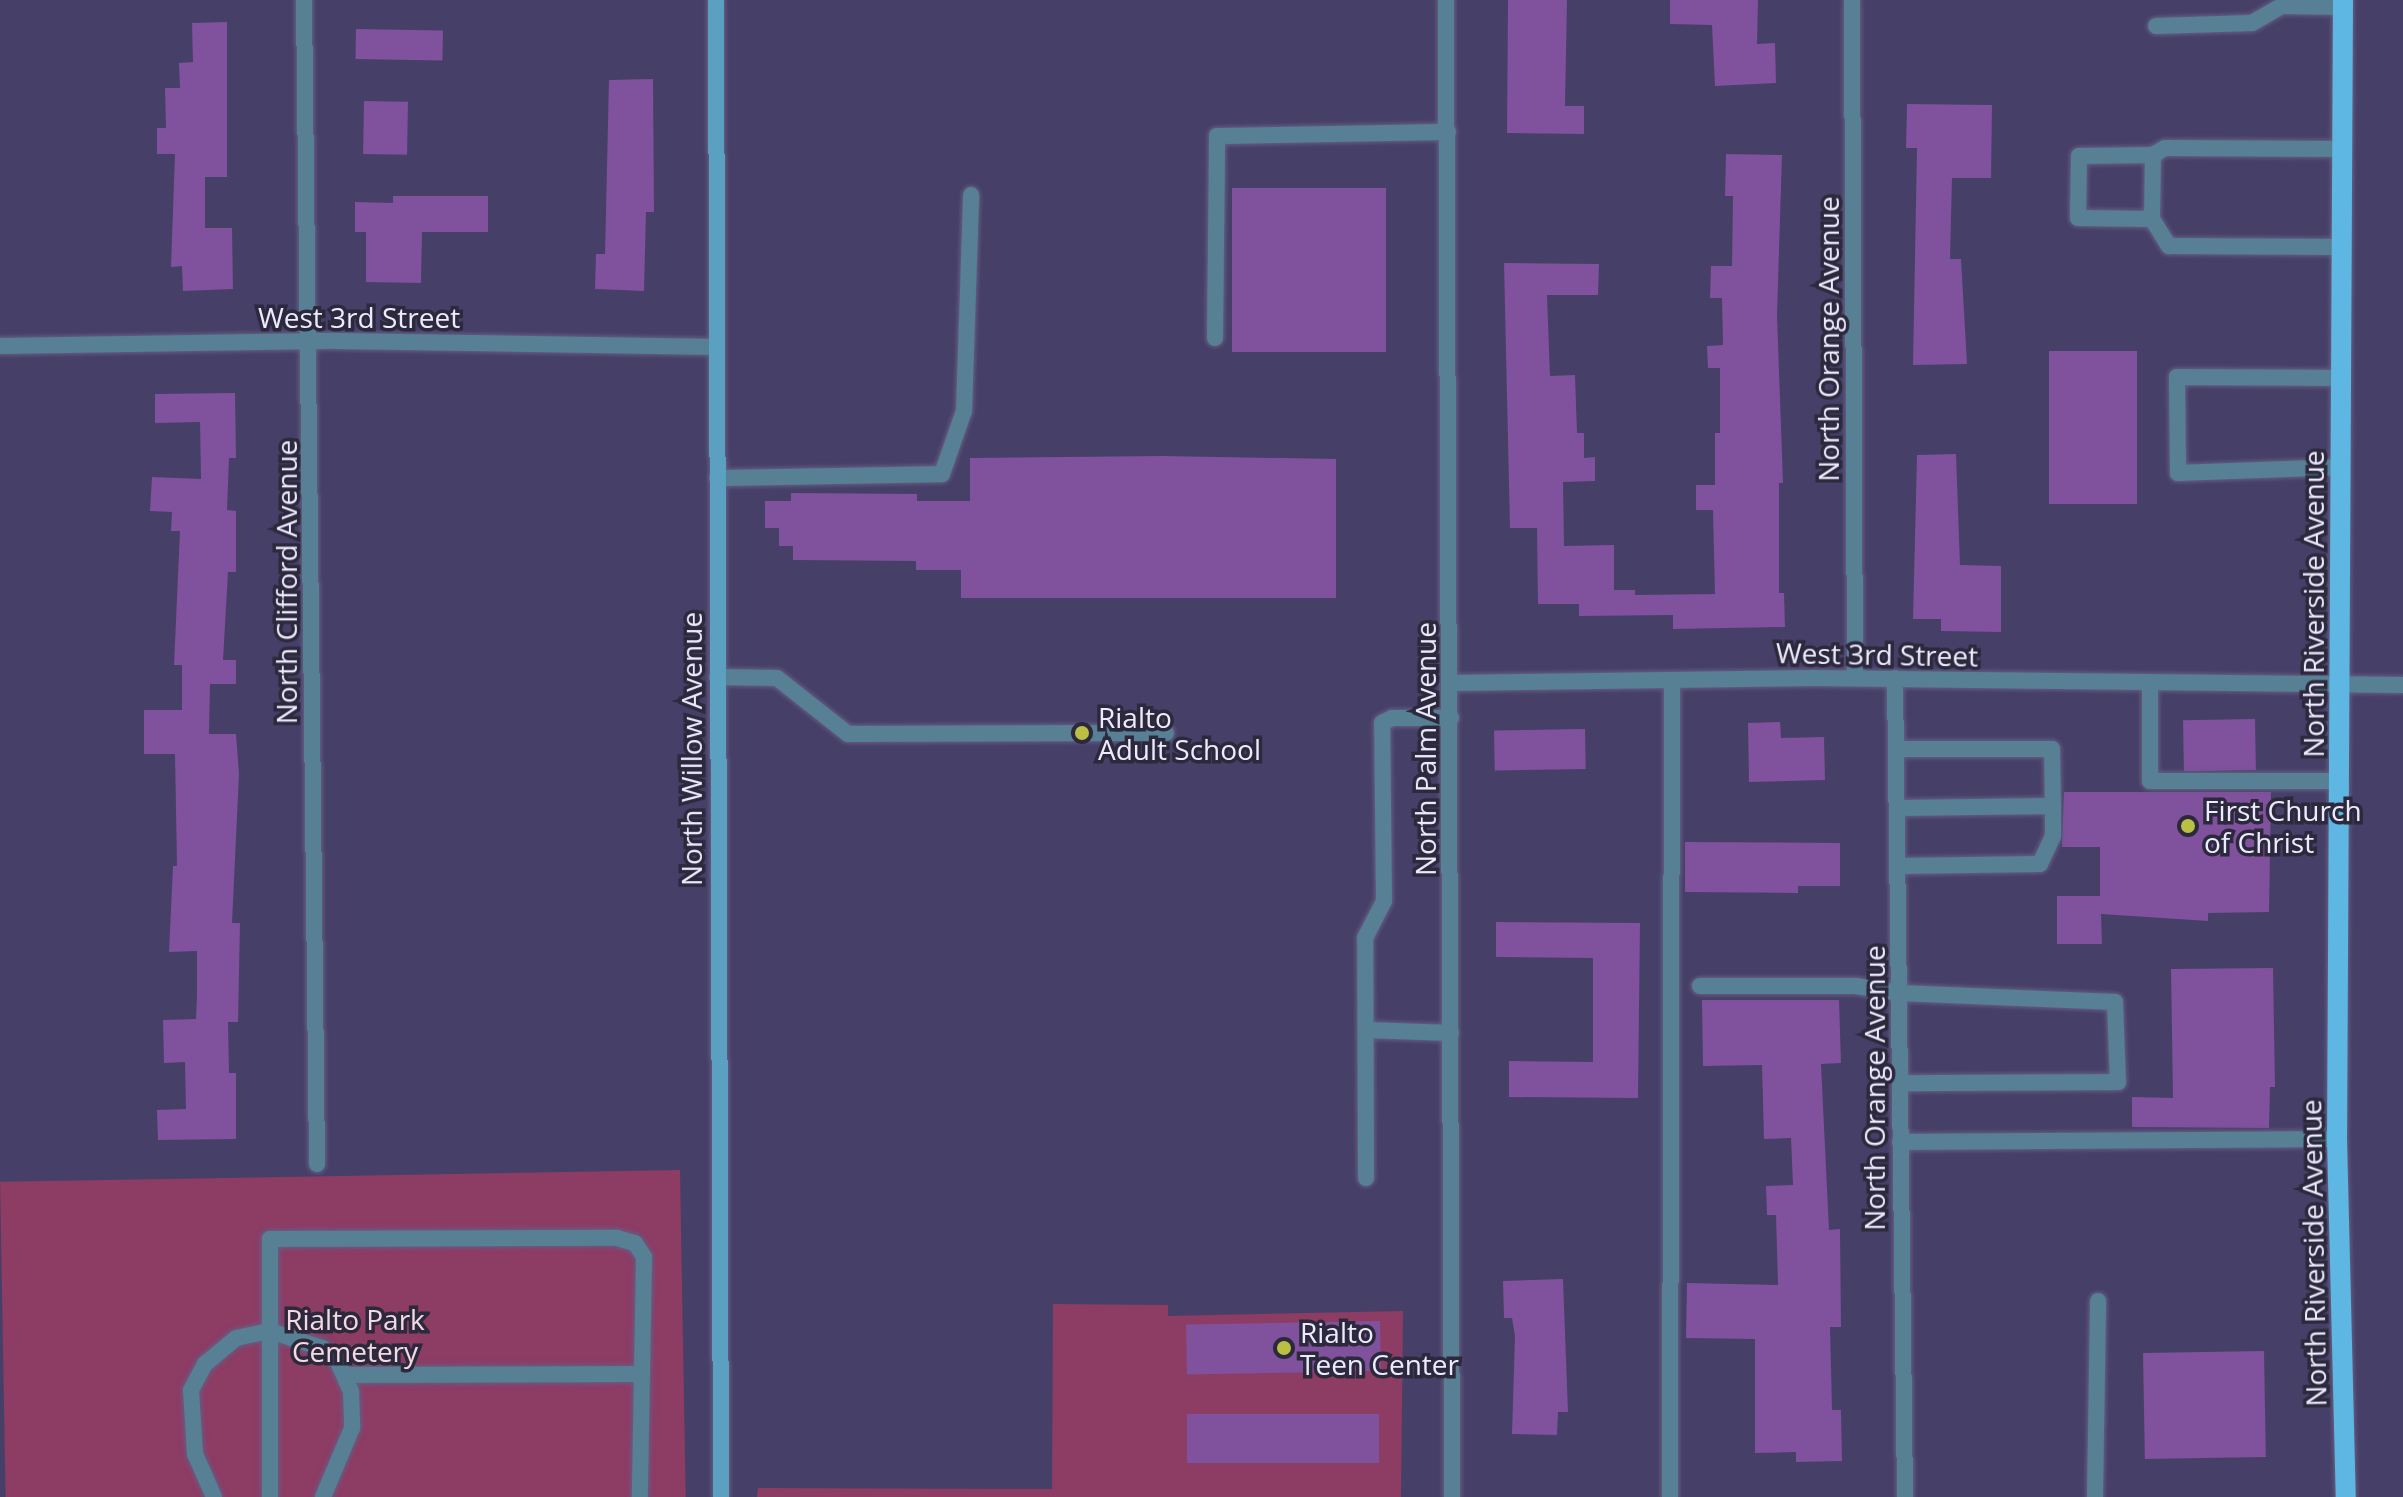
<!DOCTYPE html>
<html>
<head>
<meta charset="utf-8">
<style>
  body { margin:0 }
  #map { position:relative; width:2403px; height:1497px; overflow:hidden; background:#463f68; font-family:"Open Sans",sans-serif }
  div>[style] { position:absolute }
  .green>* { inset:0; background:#8d3c64; transform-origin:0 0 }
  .building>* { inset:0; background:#80519c; transform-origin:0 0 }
  .roads { filter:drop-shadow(0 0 2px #645e83) drop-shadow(0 0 2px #645e83) }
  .lane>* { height:16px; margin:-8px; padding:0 8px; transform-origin:8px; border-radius:8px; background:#578095 }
  .street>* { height:16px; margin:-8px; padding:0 8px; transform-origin:8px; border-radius:8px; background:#578095 }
  .secondary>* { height:16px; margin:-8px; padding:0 8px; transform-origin:8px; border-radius:8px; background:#5b9fc1 }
  .primary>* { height:20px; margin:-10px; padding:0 10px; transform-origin:10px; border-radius:10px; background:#5db7e2 }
  .dots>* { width:22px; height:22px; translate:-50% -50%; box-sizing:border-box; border:4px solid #2c293c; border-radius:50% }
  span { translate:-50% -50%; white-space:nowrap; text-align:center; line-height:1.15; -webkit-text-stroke:7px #2c293c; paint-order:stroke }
  .street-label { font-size:28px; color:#eceafe }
  .poi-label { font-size:28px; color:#eceafe }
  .left { translate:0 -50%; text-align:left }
  .park-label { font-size:28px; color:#f3d9e3 }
</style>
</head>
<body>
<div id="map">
  <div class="green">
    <i style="left:680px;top:1170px;width:327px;height:680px;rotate:89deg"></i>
    <i style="clip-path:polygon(1053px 1304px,1168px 1305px,1168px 1316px,1403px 1311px,1401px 1497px,757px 1497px,758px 1488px,1052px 1489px)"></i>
  </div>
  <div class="building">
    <i style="clip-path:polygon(1508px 0,1567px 0,1565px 106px,1584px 106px,1584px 134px,1507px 133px)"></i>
    <i style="clip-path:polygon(1670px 0,1758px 0,1757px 44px,1775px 43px,1776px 83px,1715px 86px,1712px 25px,1670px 24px)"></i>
    <i style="clip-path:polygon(227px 22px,227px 177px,205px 177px,205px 228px,232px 228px,233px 289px,183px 291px,182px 266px,171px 267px,175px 154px,157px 154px,157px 128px,166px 128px,165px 88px,180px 88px,179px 63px,193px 62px,192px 23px)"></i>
    <i style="left:356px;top:29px;width:87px;height:30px;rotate:1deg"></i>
    <i style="clip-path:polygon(653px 79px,654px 212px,646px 212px,644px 291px,595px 289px,596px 254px,605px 254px,609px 80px)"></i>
    <i style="left:364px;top:101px;width:44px;height:53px;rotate:1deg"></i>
    <i style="clip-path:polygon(1907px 104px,1992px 105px,1991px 178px,1952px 178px,1950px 259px,1961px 259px,1967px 364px,1913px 365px,1917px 148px,1906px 148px)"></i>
    <i style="clip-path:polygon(1726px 154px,1782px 155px,1777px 315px,1783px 483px,1779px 483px,1779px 593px,1784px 593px,1785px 627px,1673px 629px,1673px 615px,1579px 616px,1579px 604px,1538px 604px,1537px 528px,1510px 528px,1504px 263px,1599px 264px,1598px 295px,1547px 295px,1550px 376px,1575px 375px,1577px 433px,1584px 433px,1584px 458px,1595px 457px,1595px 481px,1563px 482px,1564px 546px,1614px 545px,1614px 590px,1635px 590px,1635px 595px,1715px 594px,1713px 510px,1696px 510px,1696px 485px,1715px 485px,1715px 433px,1720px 433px,1720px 368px,1708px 368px,1707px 346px,1723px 345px,1722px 298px,1710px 298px,1711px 266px,1732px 266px,1733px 196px,1725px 196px)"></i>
    <i style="left:1386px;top:188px;width:164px;height:154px;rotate:90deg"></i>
    <i style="clip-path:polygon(393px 196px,488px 196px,488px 232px,422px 232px,421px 283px,366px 282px,366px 232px,355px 232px,355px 202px,393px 203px)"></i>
    <i style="left:2049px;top:351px;width:88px;height:153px"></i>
    <i style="clip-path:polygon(235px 393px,236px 458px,229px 458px,227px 510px,236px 511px,236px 572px,228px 572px,223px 660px,236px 660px,236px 684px,210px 684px,209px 734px,236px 734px,239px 774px,232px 923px,240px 923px,238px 1022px,228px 1022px,229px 1073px,236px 1073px,236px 1139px,158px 1140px,157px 1110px,186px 1109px,185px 1062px,164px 1063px,163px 1020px,196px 1019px,197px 995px,197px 951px,169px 952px,173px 866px,177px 866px,175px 754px,144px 754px,144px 710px,182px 710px,182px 665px,174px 665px,180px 531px,171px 531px,172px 512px,150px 511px,152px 477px,201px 479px,200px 422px,155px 423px,155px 394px)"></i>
    <i style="clip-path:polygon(1956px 454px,1960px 565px,2001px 566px,2001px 632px,1941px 631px,1941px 619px,1913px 619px,1917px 455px)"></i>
    <i style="clip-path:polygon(1162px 456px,1336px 459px,1336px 598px,961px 598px,961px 570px,916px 570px,916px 561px,793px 560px,793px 546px,779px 546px,779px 528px,765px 528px,765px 501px,791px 501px,791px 493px,917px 494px,917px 501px,970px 501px,970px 458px)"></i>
    <i style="left:2255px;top:719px;width:51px;height:72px;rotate:89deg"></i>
    <i style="clip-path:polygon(1780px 722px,1781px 738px,1824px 737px,1825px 780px,1749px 782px,1748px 723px)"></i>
    <i style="left:1585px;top:729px;width:40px;height:91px;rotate:89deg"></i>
    <i style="clip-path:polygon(2064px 792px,2271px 792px,2269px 912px,2208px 913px,2208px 921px,2101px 914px,2102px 944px,2057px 944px,2057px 896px,2100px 896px,2100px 847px,2062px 847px)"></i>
    <i style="clip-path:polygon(1685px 842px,1840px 843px,1840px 886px,1798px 886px,1798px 893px,1685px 892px)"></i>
    <i style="clip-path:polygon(1496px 922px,1640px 923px,1638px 1098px,1509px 1097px,1509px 1061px,1593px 1062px,1593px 958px,1496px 957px)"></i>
    <i style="clip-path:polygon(2273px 968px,2275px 1087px,2270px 1087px,2269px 1128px,2132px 1127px,2132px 1097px,2173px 1098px,2171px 969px)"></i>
    <i style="clip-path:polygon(1702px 1000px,1839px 1000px,1841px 1063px,1821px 1064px,1829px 1230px,1840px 1229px,1841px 1327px,1830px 1327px,1832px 1410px,1841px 1410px,1842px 1461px,1796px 1462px,1796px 1452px,1755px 1453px,1755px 1339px,1686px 1338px,1687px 1283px,1778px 1285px,1776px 1215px,1767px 1215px,1766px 1186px,1793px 1185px,1791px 1138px,1764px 1139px,1762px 1065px,1703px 1066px)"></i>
    <i style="clip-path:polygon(1563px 1279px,1568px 1412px,1558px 1412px,1557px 1435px,1512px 1434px,1515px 1336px,1512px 1318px,1504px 1318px,1503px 1281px)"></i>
    <i style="left:1380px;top:1321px;width:50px;height:194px;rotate:89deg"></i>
    <i style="left:2264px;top:1351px;width:106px;height:121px;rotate:89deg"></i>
    <i style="left:1187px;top:1414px;width:192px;height:49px"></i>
  </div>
  <div class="roads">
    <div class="lane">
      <i style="left:2156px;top:26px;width:96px;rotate:-1.8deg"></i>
      <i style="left:2252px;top:23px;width:34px;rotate:-30deg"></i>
      <i style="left:2282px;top:6px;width:61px;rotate:0.9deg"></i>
      <i style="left:2342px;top:149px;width:177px;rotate:-179.7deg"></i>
      <i style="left:2165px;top:148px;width:14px;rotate:150deg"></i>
      <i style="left:2153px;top:155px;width:64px;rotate:90.9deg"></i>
      <i style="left:2152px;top:219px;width:32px;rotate:58deg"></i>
      <i style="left:2169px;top:246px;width:173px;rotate:0.3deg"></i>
      <i style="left:2152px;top:219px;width:74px;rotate:-179.2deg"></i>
      <i style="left:2078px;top:218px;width:62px;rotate:-89.1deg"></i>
      <i style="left:2079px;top:156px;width:74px;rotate:-0.8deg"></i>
      <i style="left:1215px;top:338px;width:202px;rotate:-89.4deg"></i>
      <i style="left:1217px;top:136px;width:231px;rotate:-1deg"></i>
      <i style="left:2341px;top:378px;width:164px;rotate:-179.7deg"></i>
      <i style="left:2177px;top:377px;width:96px;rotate:89.4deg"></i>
      <i style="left:2178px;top:473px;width:163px;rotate:-2.1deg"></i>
      <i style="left:717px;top:478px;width:225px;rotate:-1deg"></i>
      <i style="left:942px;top:474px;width:67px;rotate:-70.8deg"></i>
      <i style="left:964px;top:411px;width:216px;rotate:-88.1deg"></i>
      <i style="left:717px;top:677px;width:60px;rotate:1deg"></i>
      <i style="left:777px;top:678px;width:90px;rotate:38.3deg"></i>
      <i style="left:848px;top:734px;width:318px;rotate:-0.2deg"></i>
      <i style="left:2150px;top:685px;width:96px;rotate:90deg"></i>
      <i style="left:2150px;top:781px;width:190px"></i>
      <i style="left:1898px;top:749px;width:154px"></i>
      <i style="left:2052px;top:749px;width:57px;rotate:89deg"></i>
      <i style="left:2053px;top:806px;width:30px;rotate:90deg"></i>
      <i style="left:2053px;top:836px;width:31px;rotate:115deg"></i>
      <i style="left:2040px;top:864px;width:141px;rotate:179.2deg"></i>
      <i style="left:1898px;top:808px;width:155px;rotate:-0.7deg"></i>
      <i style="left:1700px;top:986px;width:156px"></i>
      <i style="left:1856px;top:986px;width:44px;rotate:9.2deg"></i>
      <i style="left:1899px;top:993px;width:216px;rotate:2.4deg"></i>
      <i style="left:2115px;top:1002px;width:80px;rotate:87.9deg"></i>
      <i style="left:2118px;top:1082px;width:218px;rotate:179.7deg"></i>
      <i style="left:1366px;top:1030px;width:85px;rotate:2deg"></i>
      <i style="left:1900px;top:1142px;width:437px;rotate:-0.4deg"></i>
      <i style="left:1366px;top:1178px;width:240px;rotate:-90.2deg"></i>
      <i style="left:1365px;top:938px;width:42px;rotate:-62.8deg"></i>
      <i style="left:1384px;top:901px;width:178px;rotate:-90.6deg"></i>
      <i style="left:1382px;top:723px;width:11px;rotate:-27deg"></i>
      <i style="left:1392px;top:718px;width:59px"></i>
      <i style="left:344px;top:1375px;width:297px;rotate:-0.2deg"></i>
      <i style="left:214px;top:1497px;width:47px;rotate:-113.8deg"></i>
      <i style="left:195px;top:1454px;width:64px;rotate:-93.6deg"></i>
      <i style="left:191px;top:1390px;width:30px;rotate:-62deg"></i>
      <i style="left:205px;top:1364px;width:40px;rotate:-40deg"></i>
      <i style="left:236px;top:1338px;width:35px;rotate:-12deg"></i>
      <i style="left:270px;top:1331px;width:92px;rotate:-90deg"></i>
      <i style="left:270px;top:1239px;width:347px;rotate:-0.2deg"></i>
      <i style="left:617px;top:1238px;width:19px;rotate:16deg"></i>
      <i style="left:635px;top:1243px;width:17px;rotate:57deg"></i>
      <i style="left:644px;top:1257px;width:240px;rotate:91deg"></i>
      <i style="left:270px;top:1497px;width:166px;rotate:-90deg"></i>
      <i style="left:270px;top:1331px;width:55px;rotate:18.1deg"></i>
      <i style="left:322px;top:1348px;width:19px;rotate:39deg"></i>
      <i style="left:337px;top:1360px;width:35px;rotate:66deg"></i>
      <i style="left:351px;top:1392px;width:36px;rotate:88deg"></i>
      <i style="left:352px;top:1428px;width:75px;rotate:112.8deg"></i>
      <i style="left:1670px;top:1497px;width:817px;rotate:-89.86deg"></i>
      <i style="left:2095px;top:1497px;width:196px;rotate:-89.1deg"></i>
    </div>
    <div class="street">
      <i style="left:304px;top:0;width:1164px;rotate:89.36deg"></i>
      <i style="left:1446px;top:0;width:1497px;rotate:89.77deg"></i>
      <i style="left:1852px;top:0;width:678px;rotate:89.75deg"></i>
      <i style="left:0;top:346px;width:337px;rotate:-0.9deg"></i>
      <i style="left:337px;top:341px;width:380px;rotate:0.9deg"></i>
      <i style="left:1895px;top:678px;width:819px;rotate:89.3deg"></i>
      <i style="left:1451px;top:683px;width:363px;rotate:-0.8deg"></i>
      <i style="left:1814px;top:678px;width:589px;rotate:0.68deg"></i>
    </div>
    <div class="secondary">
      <i style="left:716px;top:0;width:1497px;rotate:89.81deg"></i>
    </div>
    <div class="primary">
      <i style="left:2343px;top:0;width:1139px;rotate:90.3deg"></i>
      <i style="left:2337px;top:1139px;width:358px;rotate:88.6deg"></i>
    </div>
  </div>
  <div class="dots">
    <i style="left:1082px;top:733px;background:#bbc045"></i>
    <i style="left:2188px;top:826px;background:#bbc045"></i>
    <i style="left:1284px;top:1348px;background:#bbc045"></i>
  </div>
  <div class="street-label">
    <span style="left:359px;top:317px">West 3rd Street</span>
    <span style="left:1828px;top:339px;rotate:-90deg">North Orange Avenue</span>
    <span style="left:286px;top:582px;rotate:-90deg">North Clifford Avenue</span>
    <span style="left:2313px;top:604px;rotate:-90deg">North Riverside Avenue</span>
    <span style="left:1877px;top:654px;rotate:1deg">West 3rd Street</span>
    <span style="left:691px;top:749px;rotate:-90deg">North Willow Avenue</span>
    <span style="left:1425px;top:749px;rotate:-90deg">North Palm Avenue</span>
    <span style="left:1874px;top:1088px;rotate:-90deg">North Orange Avenue</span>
    <span style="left:2313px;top:1253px;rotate:-91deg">North Riverside Avenue</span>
  </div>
  <div class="poi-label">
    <span class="left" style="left:1098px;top:733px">Rialto<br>Adult School</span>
    <span class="left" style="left:2204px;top:826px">First Church<br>of Christ</span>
    <span class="left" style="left:1300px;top:1348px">Rialto<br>Teen Center</span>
  </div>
  <div class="park-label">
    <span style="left:355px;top:1335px">Rialto Park<br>Cemetery</span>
  </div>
</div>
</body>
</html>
